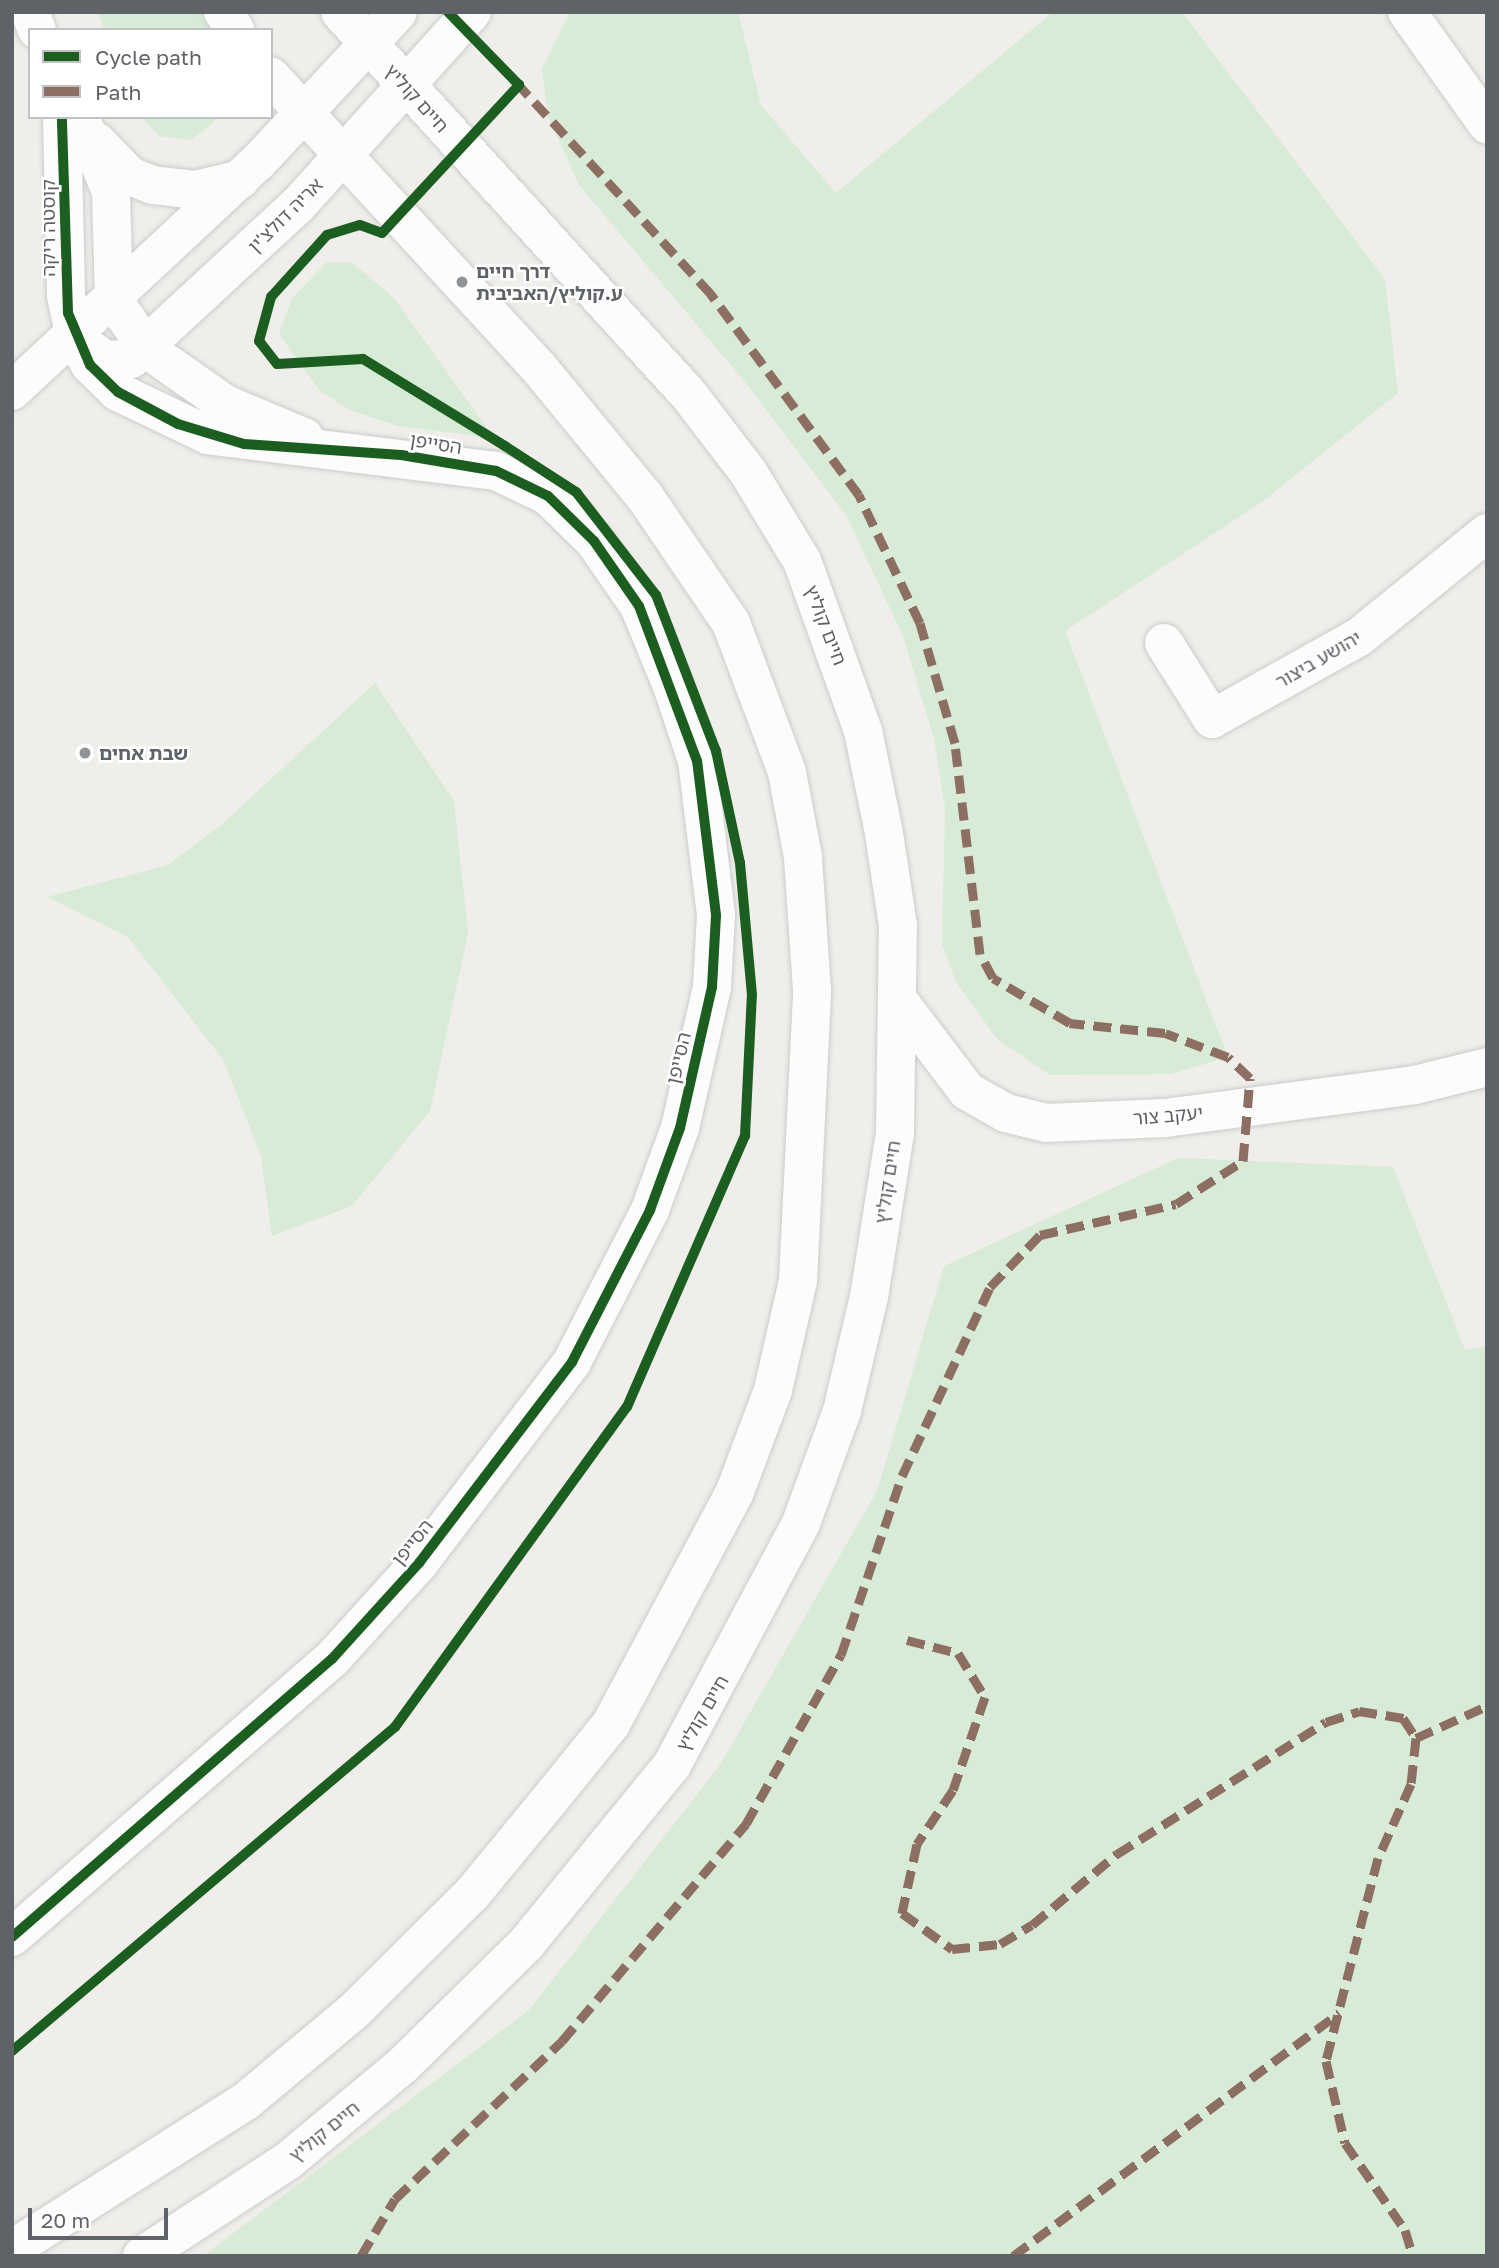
<!DOCTYPE html>
<html>
<head>
<meta charset="utf-8">
<style>
  body { margin:0 }
  #map { position:relative; width:1499px; height:2268px; overflow:hidden; background:#efeeea; font-family:"Golos Text","Noto Sans Hebrew",sans-serif }
  div>[style] { position:absolute }
  .green>* { inset:0; background:#d8ebd6 }
  .roads { filter:drop-shadow(0 0 2px #cbcccc) drop-shadow(0 0 2px #cbcccc) }
  .minor>* { height:38px; margin:-19px; padding:0 19px; transform-origin:19px; border-radius:19px; background:#fdfcfc }
  .tertiary>* { height:38px; margin:-19px; padding:0 19px; transform-origin:19px; border-radius:19px; background:#fdfcfc }
  .secondary>* { height:38px; margin:-19px; padding:0 19px; transform-origin:19px; border-radius:19px; background:#fdfcfc }
  .quiet>* { height:9px; margin-top:-4.5px; transform-origin:0; background:repeating-linear-gradient(90deg,#8d6e63 0 18px,transparent 0 27px) }
  .cycleway>* { height:10px; margin:-5px; padding:0 5px; transform-origin:5px; border-radius:5px; background:#1b5e20 }
  .dots>* { width:19px; height:19px; translate:-50% -50%; box-sizing:border-box; border:4px solid #fff; border-radius:50% }
  span { translate:-50% -50%; white-space:nowrap; text-align:center; line-height:1.15; -webkit-text-stroke:5px #fff; paint-order:stroke }
  .street-label { font-size:19px; color:#5f6368 }
  .poi-label { font-size:19px; color:#5f6368; font-weight:700 }
  .left { translate:0 -50%; text-align:left }
  .frame { position:absolute; inset:0; border:14px solid #5f6368; pointer-events:none }
  .legend { position:absolute; left:28px; top:28px; width:245px; height:91px; box-sizing:border-box; background:#fff; border:2px solid #bfc1c3; margin:0; padding:9px 12px; list-style:none; font-size:21px; color:#5f6368 }
  .legend li { display:flex; align-items:center; gap:14px; height:35px }
  .legend b { width:35px; border:2px solid #bfc1c3 }
  .scale { position:absolute; left:28px; top:2208px; width:140px; height:32px; box-sizing:border-box; border:4px solid #5f6368; border-top:0; padding-left:9px; font-size:21px; line-height:24px; white-space:nowrap; color:#5f6368; -webkit-text-stroke:5px #fff; paint-order:stroke }
</style>
</head>
<body>
<div id="map">
  <div class="green">
    <i style="clip-path:polygon(97px 12px,201px 12px,213px 30px,105px 30px)"></i>
    <i style="clip-path:polygon(570px 12px,738px 12px,761px 105px,836px 193px,1053px 12px,1182px 12px,1385px 279px,1398px 393px,1262px 502px,1065px 631px,1228px 1057px,1171px 1074px,1050px 1075px,997px 1039px,956px 982px,942px 945px,945px 808px,934px 739px,903px 636px,846px 515px,745px 382px,579px 185px,548px 116px,542px 69px)"></i>
    <i style="clip-path:polygon(142px 117px,220px 117px,191px 140px,159px 136px)"></i>
    <i style="clip-path:polygon(327px 262px,353px 263px,394px 298px,494px 438px,398px 426px,350px 410px,320px 391px,279px 334px,292px 298px)"></i>
    <i style="clip-path:polygon(375px 683px,454px 801px,468px 933px,430px 1111px,352px 1206px,272px 1236px,261px 1157px,224px 1061px,128px 937px,47px 897px,168px 865px,221px 825px)"></i>
    <i style="clip-path:polygon(1178px 1158px,1393px 1167px,1465px 1350px,1487px 1346px,1487px 2256px,203px 2256px,529px 2010px,720px 1765px,877px 1491px,944px 1266px)"></i>
  </div>
  <div class="roads">
    <div class="minor">
      <i style="left:1407px;top:12px;width:138px;rotate:54.5deg"></i>
      <i style="left:148px;top:350px;width:94px;rotate:35deg"></i>
      <i style="left:225px;top:404px;width:86px;rotate:22.7deg"></i>
      <i style="left:1164px;top:643px;width:90px;rotate:57.7deg"></i>
      <i style="left:1212px;top:719px;width:168px;rotate:-29.2deg"></i>
      <i style="left:1359px;top:637px;width:165px;rotate:-39.1deg"></i>
      <i style="left:898px;top:1000px;width:114px;rotate:52.8deg"></i>
      <i style="left:967px;top:1091px;width:45px;rotate:29.4deg"></i>
      <i style="left:1006px;top:1113px;width:41px;rotate:14deg"></i>
      <i style="left:1046px;top:1123px;width:119px;rotate:-2.4deg"></i>
      <i style="left:1165px;top:1118px;width:252px;rotate:-7.5deg"></i>
      <i style="left:1415px;top:1085px;width:74px;rotate:-14deg"></i>
      <i style="left:12px;top:1937px;width:424px;rotate:-41deg"></i>
      <i style="left:332px;top:1659px;width:130px;rotate:-47.8deg"></i>
      <i style="left:419px;top:1563px;width:253px;rotate:-52.7deg"></i>
      <i style="left:572px;top:1362px;width:171px;rotate:-62.8deg"></i>
      <i style="left:650px;top:1210px;width:87px;rotate:-69.9deg"></i>
      <i style="left:680px;top:1128px;width:145px;rotate:-77.2deg"></i>
      <i style="left:712px;top:987px;width:72px;rotate:-86.8deg"></i>
      <i style="left:716px;top:915px;width:155px;rotate:-97deg"></i>
      <i style="left:697px;top:761px;width:79px;rotate:-108.4deg"></i>
      <i style="left:672px;top:686px;width:87px;rotate:-112.4deg"></i>
      <i style="left:639px;top:606px;width:79px;rotate:-124.7deg"></i>
      <i style="left:594px;top:541px;width:64px;rotate:-135.6deg"></i>
      <i style="left:548px;top:496px;width:58px;rotate:-154.3deg"></i>
      <i style="left:496px;top:471px;width:290px;rotate:-172.9deg"></i>
      <i style="left:208px;top:435px;width:100px;rotate:-154.5deg"></i>
      <i style="left:118px;top:392px;width:39px;rotate:-136deg"></i>
      <i style="left:90px;top:365px;width:31px;rotate:-119deg"></i>
    </div>
    <div class="tertiary">
      <i style="left:30px;top:12px;width:19px;rotate:69deg"></i>
      <i style="left:62px;top:117px;width:179px;rotate:88.7deg"></i>
      <i style="left:66px;top:296px;width:43px;rotate:77.9deg"></i>
      <i style="left:75px;top:338px;width:37px;rotate:36deg"></i>
      <i style="left:105px;top:360px;width:26px;rotate:-2deg"></i>
      <i style="left:131px;top:359px;width:227px;rotate:-42.7deg"></i>
      <i style="left:298px;top:205px;width:260px;rotate:-48deg"></i>
      <i style="left:80px;top:117px;width:81px;rotate:67.5deg"></i>
      <i style="left:111px;top:192px;width:109px;rotate:88.4deg"></i>
      <i style="left:114px;top:301px;width:60px;rotate:55.2deg"></i>
      <i style="left:97px;top:142px;width:47px;rotate:45.9deg"></i>
      <i style="left:130px;top:176px;width:24px;rotate:22deg"></i>
      <i style="left:152px;top:185px;width:43px;rotate:6.6deg"></i>
      <i style="left:195px;top:190px;width:47px;rotate:-13.4deg"></i>
      <i style="left:12px;top:391px;width:336px;rotate:-43deg"></i>
      <i style="left:258px;top:162px;width:205px;rotate:-47deg"></i>
    </div>
    <div class="secondary">
      <i style="left:223px;top:12px;width:22px;rotate:56deg"></i>
      <i style="left:12px;top:2249px;width:277px;rotate:-32.3deg"></i>
      <i style="left:246px;top:2101px;width:141px;rotate:-39.8deg"></i>
      <i style="left:354px;top:2011px;width:166px;rotate:-44.8deg"></i>
      <i style="left:472px;top:1894px;width:118px;rotate:-50.5deg"></i>
      <i style="left:547px;top:1803px;width:102px;rotate:-51deg"></i>
      <i style="left:611px;top:1724px;width:261px;rotate:-61.9deg"></i>
      <i style="left:734px;top:1494px;width:111px;rotate:-69.4deg"></i>
      <i style="left:773px;top:1390px;width:112px;rotate:-77.1deg"></i>
      <i style="left:798px;top:1281px;width:291px;rotate:-87.2deg"></i>
      <i style="left:812px;top:990px;width:133px;rotate:-93.9deg"></i>
      <i style="left:803px;top:857px;width:86px;rotate:-100.7deg"></i>
      <i style="left:787px;top:772px;width:159px;rotate:-110.6deg"></i>
      <i style="left:731px;top:623px;width:153px;rotate:-124.3deg"></i>
      <i style="left:645px;top:497px;width:167px;rotate:-129.4deg"></i>
      <i style="left:539px;top:368px;width:396px;rotate:-132.6deg"></i>
      <i style="left:142px;top:2256px;width:176px;rotate:-33.1deg"></i>
      <i style="left:289px;top:2160px;width:148px;rotate:-39.8deg"></i>
      <i style="left:403px;top:2065px;width:173px;rotate:-44.5deg"></i>
      <i style="left:526px;top:1944px;width:231px;rotate:-50.8deg"></i>
      <i style="left:672px;top:1765px;width:274px;rotate:-61.9deg"></i>
      <i style="left:801px;top:1523px;width:119px;rotate:-69.9deg"></i>
      <i style="left:842px;top:1411px;width:117px;rotate:-76.7deg"></i>
      <i style="left:869px;top:1297px;width:166px;rotate:-81deg"></i>
      <i style="left:895px;top:1133px;width:207px;rotate:-89.2deg"></i>
      <i style="left:898px;top:926px;width:94px;rotate:-98.6deg"></i>
      <i style="left:884px;top:833px;width:104px;rotate:-101.6deg"></i>
      <i style="left:863px;top:731px;width:181px;rotate:-109.7deg"></i>
      <i style="left:802px;top:561px;width:104px;rotate:-121.2deg"></i>
      <i style="left:748px;top:472px;width:97px;rotate:-127.5deg"></i>
      <i style="left:689px;top:395px;width:518px;rotate:-132.34deg"></i>
    </div>
  </div>
  <div class="quiet">
    <i style="left:907px;top:1640px;width:53px;rotate:14.3deg"></i>
    <i style="left:958px;top:1653px;width:52px;rotate:58.5deg"></i>
    <i style="left:985px;top:1697px;width:98px;rotate:109deg"></i>
    <i style="left:953px;top:1790px;width:65px;rotate:123.7deg"></i>
    <i style="left:917px;top:1844px;width:71px;rotate:102.3deg"></i>
    <i style="left:902px;top:1913px;width:62px;rotate:35.8deg"></i>
    <i style="left:952px;top:1949px;width:48px;rotate:-5.9deg"></i>
    <i style="left:1000px;top:1944px;width:37px;rotate:-31deg"></i>
    <i style="left:1032px;top:1925px;width:111px;rotate:-39.9deg"></i>
    <i style="left:1117px;top:1854px;width:247px;rotate:-32.3deg"></i>
    <i style="left:1326px;top:1722px;width:35px;rotate:-18deg"></i>
    <i style="left:1359px;top:1711px;width:45px;rotate:9deg"></i>
    <i style="left:1403px;top:1718px;width:24px;rotate:57deg"></i>
    <i style="left:1416px;top:1738px;width:46px;rotate:96.2deg"></i>
    <i style="left:1411px;top:1784px;width:81px;rotate:114deg"></i>
    <i style="left:1378px;top:1858px;width:210px;rotate:104.4deg"></i>
    <i style="left:1326px;top:2061px;width:84px;rotate:77deg"></i>
    <i style="left:1345px;top:2143px;width:106px;rotate:55.4deg"></i>
    <i style="left:1405px;top:2230px;width:27px;rotate:73deg"></i>
    <i style="left:1416px;top:1738px;width:78px;rotate:-24.3deg"></i>
    <i style="left:361px;top:2256px;width:66px;rotate:-59.2deg"></i>
    <i style="left:395px;top:2199px;width:230px;rotate:-43.4deg"></i>
    <i style="left:562px;top:2041px;width:285px;rotate:-49.7deg"></i>
    <i style="left:746px;top:1824px;width:194px;rotate:-60.7deg"></i>
    <i style="left:841px;top:1655px;width:189px;rotate:-71.2deg"></i>
    <i style="left:902px;top:1476px;width:208px;rotate:-65deg"></i>
    <i style="left:990px;top:1287px;width:72px;rotate:-46.1deg"></i>
    <i style="left:1040px;top:1235px;width:139px;rotate:-12.8deg"></i>
    <i style="left:1176px;top:1204px;width:80px;rotate:-32.7deg"></i>
    <i style="left:1243px;top:1161px;width:83px;rotate:-85.2deg"></i>
    <i style="left:1250px;top:1078px;width:30px;rotate:-136deg"></i>
    <i style="left:1228px;top:1057px;width:67px;rotate:-159.1deg"></i>
    <i style="left:1165px;top:1033px;width:96px;rotate:-174deg"></i>
    <i style="left:1070px;top:1023px;width:89px;rotate:-149.7deg"></i>
    <i style="left:993px;top:978px;width:27px;rotate:-118deg"></i>
    <i style="left:980px;top:954px;width:212px;rotate:-96.8deg"></i>
    <i style="left:955px;top:743px;width:125px;rotate:-106.3deg"></i>
    <i style="left:920px;top:623px;width:142px;rotate:-115.5deg"></i>
    <i style="left:859px;top:495px;width:250px;rotate:-126.4deg"></i>
    <i style="left:711px;top:294px;width:291px;rotate:-132.6deg"></i>
    <i style="left:1013px;top:2256px;width:407px;rotate:-36.7deg"></i>
  </div>
  <div class="cycleway">
    <i style="left:12px;top:1937px;width:424px;rotate:-41deg"></i>
    <i style="left:332px;top:1659px;width:130px;rotate:-47.8deg"></i>
    <i style="left:419px;top:1563px;width:253px;rotate:-52.7deg"></i>
    <i style="left:572px;top:1362px;width:171px;rotate:-62.8deg"></i>
    <i style="left:650px;top:1210px;width:87px;rotate:-69.9deg"></i>
    <i style="left:680px;top:1128px;width:145px;rotate:-77.2deg"></i>
    <i style="left:712px;top:987px;width:72px;rotate:-86.8deg"></i>
    <i style="left:716px;top:915px;width:155px;rotate:-97deg"></i>
    <i style="left:697px;top:761px;width:165px;rotate:-110.5deg"></i>
    <i style="left:639px;top:606px;width:79px;rotate:-124.7deg"></i>
    <i style="left:594px;top:541px;width:64px;rotate:-135.6deg"></i>
    <i style="left:548px;top:496px;width:58px;rotate:-154.3deg"></i>
    <i style="left:496px;top:471px;width:96px;rotate:-170.4deg"></i>
    <i style="left:401px;top:455px;width:157px;rotate:-176deg"></i>
    <i style="left:244px;top:444px;width:69px;rotate:-163.1deg"></i>
    <i style="left:178px;top:424px;width:68px;rotate:-151.9deg"></i>
    <i style="left:118px;top:392px;width:39px;rotate:-136deg"></i>
    <i style="left:90px;top:365px;width:56px;rotate:-112.9deg"></i>
    <i style="left:68px;top:313px;width:196px;rotate:-91.8deg"></i>
    <i style="left:12px;top:2051px;width:502px;rotate:-40.23deg"></i>
    <i style="left:395px;top:1727px;width:395px;rotate:-54.1deg"></i>
    <i style="left:627px;top:1407px;width:296px;rotate:-66.5deg"></i>
    <i style="left:745px;top:1136px;width:141px;rotate:-87.2deg"></i>
    <i style="left:752px;top:995px;width:133px;rotate:-95.2deg"></i>
    <i style="left:740px;top:863px;width:115px;rotate:-102.1deg"></i>
    <i style="left:716px;top:751px;width:167px;rotate:-111deg"></i>
    <i style="left:656px;top:595px;width:130px;rotate:-127.8deg"></i>
    <i style="left:576px;top:492px;width:85px;rotate:-147.1deg"></i>
    <i style="left:505px;top:446px;width:167px;rotate:-148.5deg"></i>
    <i style="left:363px;top:359px;width:86px;rotate:176.7deg"></i>
    <i style="left:277px;top:364px;width:29px;rotate:-128deg"></i>
    <i style="left:259px;top:341px;width:46px;rotate:-74.7deg"></i>
    <i style="left:271px;top:297px;width:84px;rotate:-47.9deg"></i>
    <i style="left:327px;top:235px;width:34px;rotate:-17deg"></i>
    <i style="left:360px;top:225px;width:23px;rotate:20deg"></i>
    <i style="left:382px;top:233px;width:202px;rotate:-47.2deg"></i>
    <i style="left:519px;top:85px;width:102px;rotate:-134.2deg"></i>
  </div>
  <div class="dots">
    <i style="left:462px;top:282px;background:#919496"></i>
    <i style="left:85px;top:753px;background:#919496"></i>
  </div>
  <div class="street-label">
    <span style="left:417px;top:98px;rotate:48deg">חיים קוליץ</span>
    <span style="left:285px;top:215px;rotate:-45deg">אריה דולצ'ין</span>
    <span style="left:48px;top:228px;rotate:-90deg">קוסטה ריקה</span>
    <span style="left:436px;top:443px;rotate:9deg">הסייפן</span>
    <span style="left:826px;top:625px;rotate:69deg">חיים קוליץ</span>
    <span style="left:1318px;top:659px;rotate:-30deg">יהושע ביצור</span>
    <span style="left:678px;top:1058px;rotate:-77deg">הסייפן</span>
    <span style="left:1168px;top:1115px;rotate:-5deg">יעקב צור</span>
    <span style="left:887px;top:1182px;rotate:-81deg">חיים קוליץ</span>
    <span style="left:412px;top:1542px;rotate:-51deg">הסייפן</span>
    <span style="left:702px;top:1713px;rotate:-60deg">חיים קוליץ</span>
    <span style="left:324px;top:2131px;rotate:-39deg">חיים קוליץ</span>
  </div>
  <div class="poi-label">
    <span class="left" style="left:476px;top:282px">דרך חיים<br>ע.קוליץ/האביבית</span>
    <span class="left" style="left:99px;top:753px">שבת אחים</span>
  </div>
  <div class="frame"></div>
  <ul class="legend">
  <li><b style="height:9px;background:#1b5e20"></b>Cycle path</li>
  <li><b style="height:9px;background:#8d6e63"></b>Path</li>
  </ul>
  <div class="scale">20 m</div>
</div>
</body>
</html>
